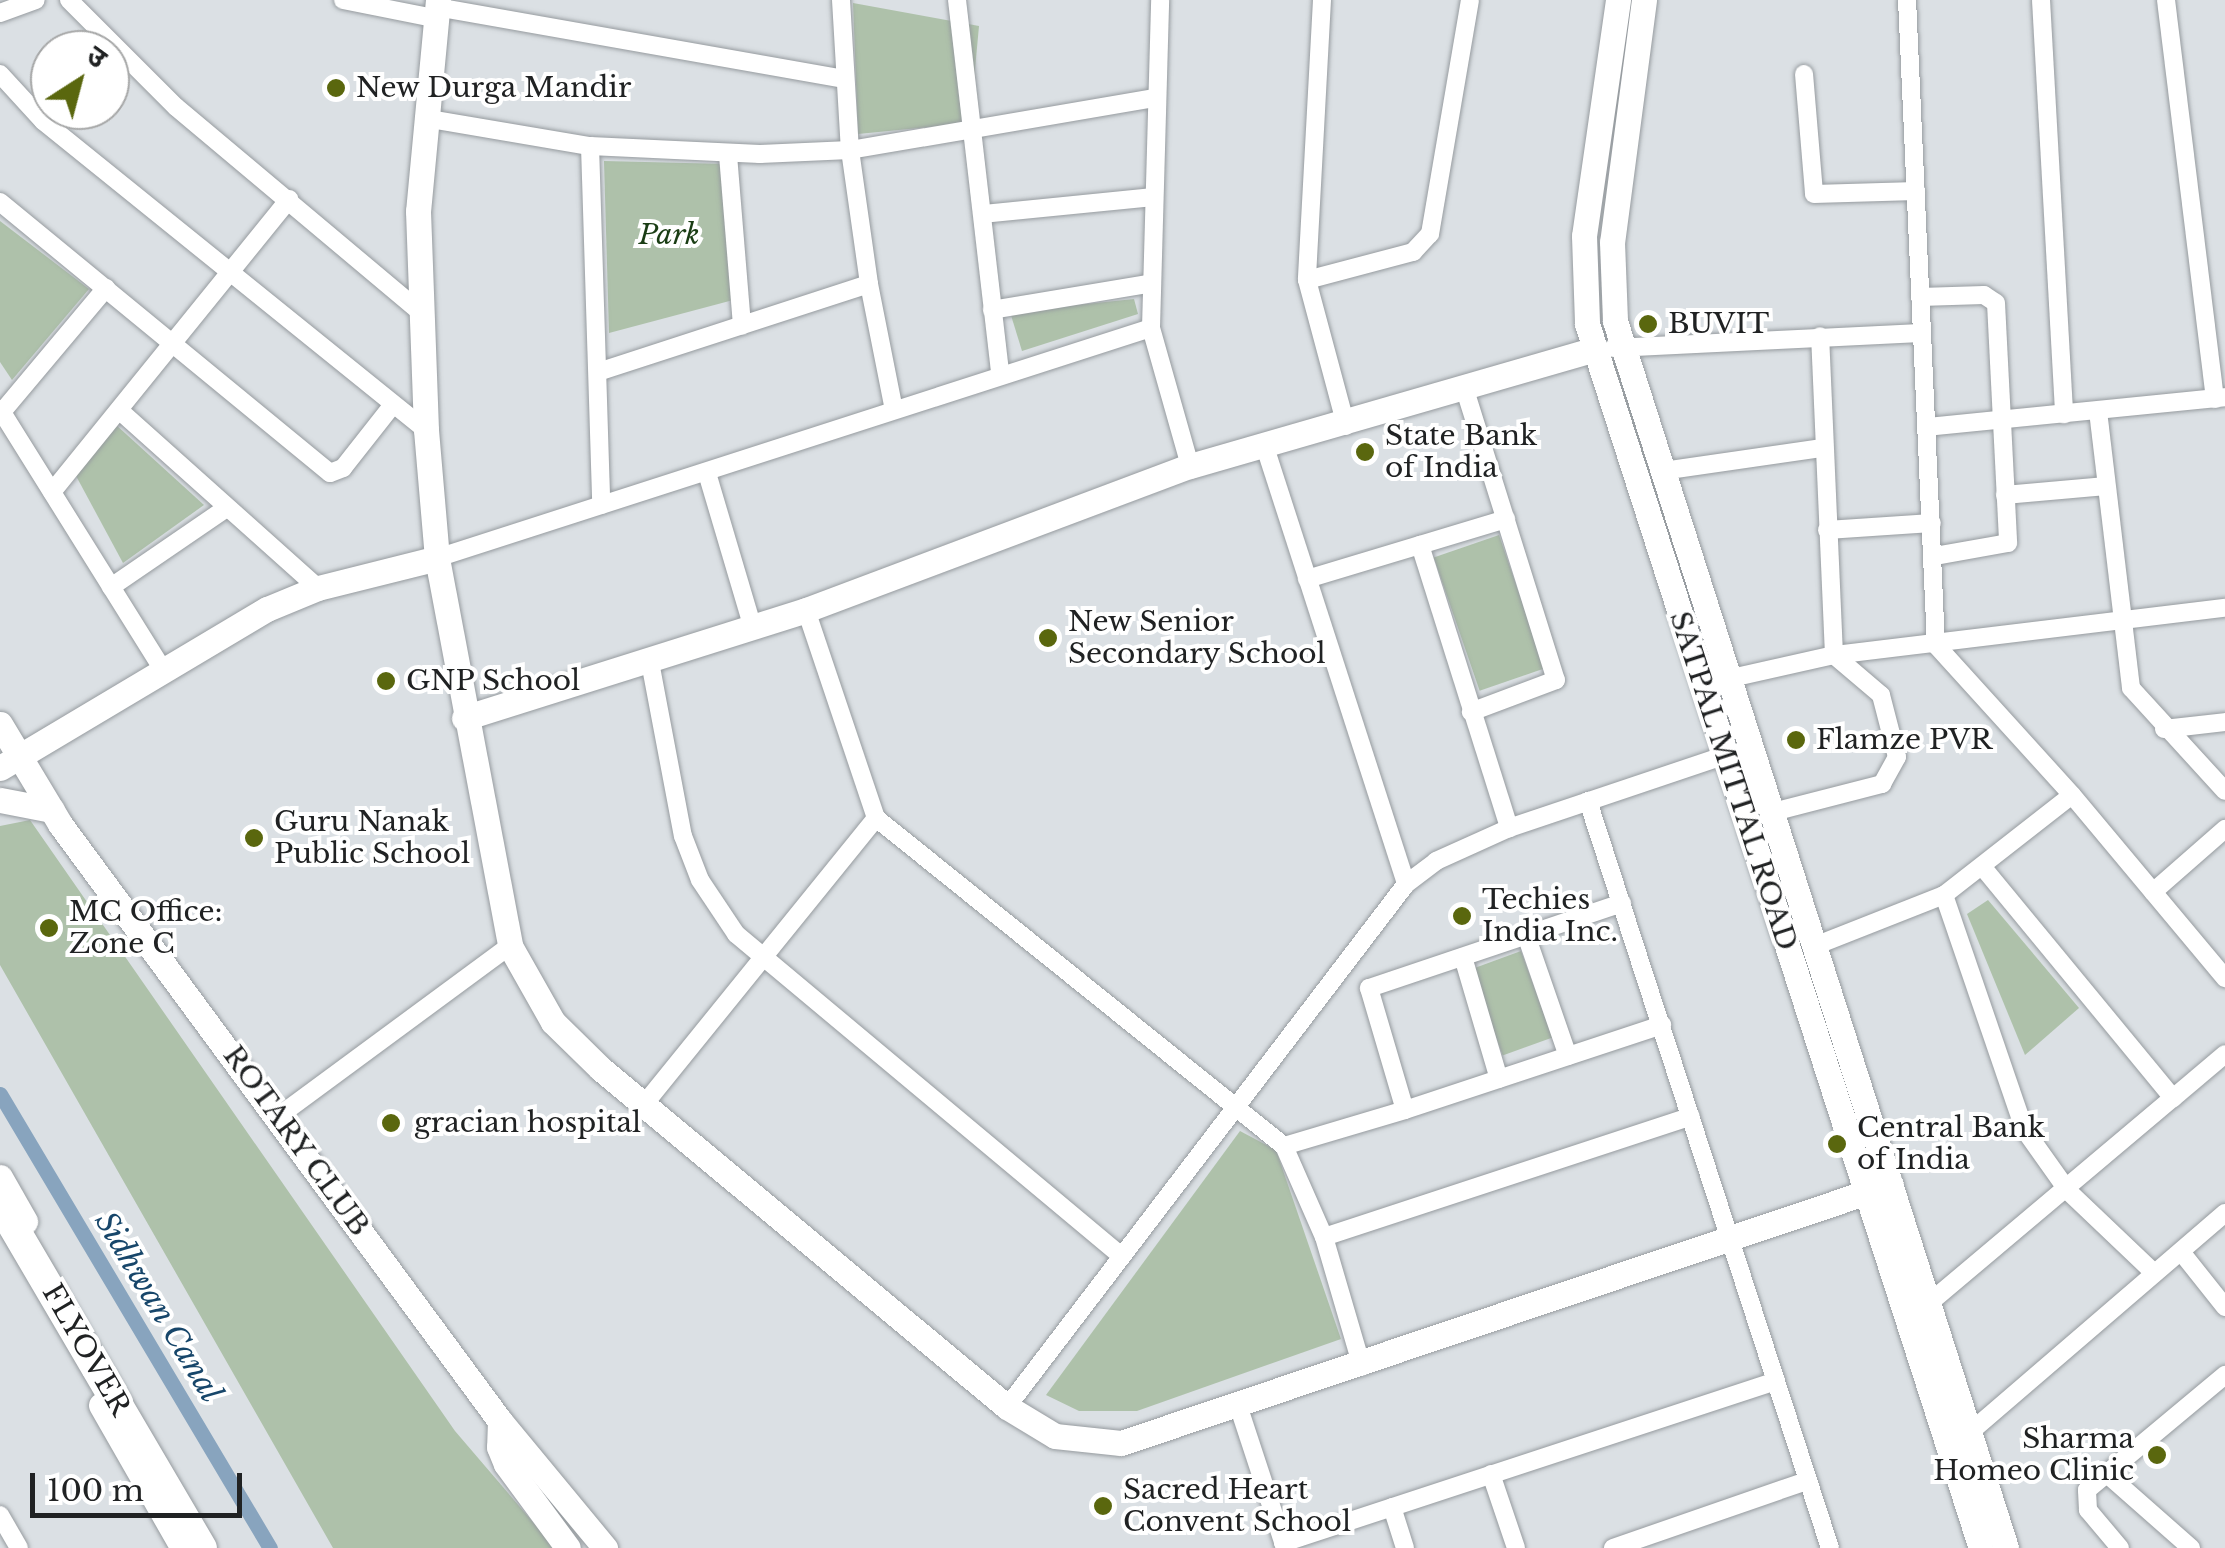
<!DOCTYPE html>
<html>
<head>
<meta charset="utf-8">
<style>
  body { margin:0 }
  #map { position:relative; width:2225px; height:1548px; overflow:hidden; background:#dbe0e4; font-family:"Libre Baskerville","Noto Sans Devanagari",serif }
  div>[style] { position:absolute }
  .green>* { inset:0; background:#aec1aa; transform-origin:0 0 }
  .canal>* { height:15px; margin:-7.5px; padding:0 7.5px; transform-origin:7.5px; border-radius:7.5px; background:#88a4be }
  .roads { filter:drop-shadow(0 0 2px #969b9f) drop-shadow(0 0 2px #969b9f) }
  .street>* { height:18px; margin:-9px; padding:0 9px; transform-origin:9px; border-radius:9px; background:#fff }
  .secondary>* { height:25px; margin:-12.5px; padding:0 12.5px; transform-origin:12.5px; border-radius:12.5px; background:#fff }
  .highway>* { height:30px; margin:-15px; padding:0 15px; transform-origin:15px; border-radius:15px; background:#fff }
  .dots>* { width:28px; height:28px; translate:-50% -50%; box-sizing:border-box; border:5px solid #fff; border-radius:50% }
  span { translate:-50% -50%; white-space:nowrap; text-align:center; line-height:1.15; -webkit-text-stroke:8px #fff; paint-order:stroke }
  .poi-label { font-size:28px; color:#202223 }
  .left { translate:0 -50%; text-align:left }
  .right { translate:-100% -50%; text-align:right }
  .park-label { font-size:28px; color:#1a3d14; font-style:italic }
  .street-label { font-size:28px; color:#202223 }
  .water-label { font-size:30px; color:#17466a; font-style:italic }
  .north { position:absolute; left:30px; top:30px; width:100px; height:100px; box-sizing:border-box; background:#fff; border:2px solid #a6a7a7; border-radius:50%; rotate:36deg; font-size:28px; font-weight:700; line-height:40px; text-align:center; color:#202223 }
  .north::after { content:''; display:block; margin:auto; width:35px; height:45px; background:#5a670e; clip-path:polygon(50% 0,100% 100%,50% 72%,0 100%) }
  .scale { position:absolute; left:30px; top:1473px; width:212px; height:45px; box-sizing:border-box; border:5px solid #202223; border-top:0; padding-left:12px; font-size:30px; line-height:35px; white-space:nowrap; color:#202223; -webkit-text-stroke:8px #fff; paint-order:stroke }
</style>
</head>
<body>
<div id="map">
  <div class="green">
    <i style="clip-path:polygon(853px 3px,979px 26px,970px 123px,858px 134px)"></i>
    <i style="clip-path:polygon(604px 161px,727px 164px,737px 299px,609px 333px)"></i>
    <i style="clip-path:polygon(0 221px,89px 289px,12px 380px,0 362px)"></i>
    <i style="clip-path:polygon(1134px 299px,1138px 314px,1022px 351px,1010px 312px)"></i>
    <i style="clip-path:polygon(115px 424px,204px 505px,123px 563px,75px 474px)"></i>
    <i style="left:1499px;top:535px;width:141px;height:69px;rotate:71deg"></i>
    <i style="clip-path:polygon(30px 820px,455px 1431px,555px 1548px,333px 1548px,0 965px,0 826px)"></i>
    <i style="clip-path:polygon(1988px 900px,2079px 1008px,2025px 1055px,1967px 914px)"></i>
    <i style="left:1521px;top:951px;width:92px;height:53px;rotate:70deg"></i>
    <i style="clip-path:polygon(1240px 1131px,1276px 1150px,1341px 1339px,1137px 1411px,1079px 1411px,1046px 1395px)"></i>
  </div>
  <div class="canal">
    <i style="left:0;top:1094px;width:528px;rotate:59.26deg"></i>
  </div>
  <div class="roads">
    <div class="street">
      <i style="left:69px;top:0;width:151px;rotate:45deg"></i>
      <i style="left:176px;top:107px;width:317px;rotate:40deg"></i>
      <i style="left:343px;top:0;width:93px;rotate:11.2deg"></i>
      <i style="left:841px;top:0;width:150px;rotate:86.6deg"></i>
      <i style="left:850px;top:150px;width:135px;rotate:81.9deg"></i>
      <i style="left:957px;top:0;width:373px;rotate:83.4deg"></i>
      <i style="left:1322px;top:0;width:280px;rotate:93.1deg"></i>
      <i style="left:1307px;top:280px;width:151px;rotate:75deg"></i>
      <i style="left:2041px;top:0;width:415px;rotate:86.8deg"></i>
      <i style="left:2166px;top:0;width:402px;rotate:83deg"></i>
      <i style="left:436px;top:7px;width:415px;rotate:10deg"></i>
      <i style="left:0;top:13px;width:38px;rotate:-20deg"></i>
      <i style="left:0;top:74px;width:64px;rotate:47.5deg"></i>
      <i style="left:43px;top:121px;width:492px;rotate:38.9deg"></i>
      <i style="left:1804px;top:74px;width:120px;rotate:85.2deg"></i>
      <i style="left:1814px;top:194px;width:102px;rotate:-1.7deg"></i>
      <i style="left:424px;top:118px;width:168px;rotate:9.6deg"></i>
      <i style="left:590px;top:146px;width:170px;rotate:2.7deg"></i>
      <i style="left:760px;top:154px;width:90px;rotate:-2.5deg"></i>
      <i style="left:850px;top:150px;width:308px;rotate:-9.7deg"></i>
      <i style="left:590px;top:146px;width:359px;rotate:88.2deg"></i>
      <i style="left:728px;top:155px;width:171px;rotate:85.3deg"></i>
      <i style="left:0;top:202px;width:427px;rotate:39.4deg"></i>
      <i style="left:330px;top:473px;width:14px;rotate:-21deg"></i>
      <i style="left:343px;top:468px;width:78px;rotate:-51.8deg"></i>
      <i style="left:983px;top:214px;width:170px;rotate:-5.7deg"></i>
      <i style="left:1307px;top:280px;width:110px;rotate:-14.8deg"></i>
      <i style="left:1413px;top:252px;width:25px;rotate:-47deg"></i>
      <i style="left:1430px;top:234px;width:237px;rotate:-80.3deg"></i>
      <i style="left:1920px;top:297px;width:64px;rotate:-1.8deg"></i>
      <i style="left:1984px;top:295px;width:14px;rotate:34deg"></i>
      <i style="left:1996px;top:303px;width:240px;rotate:87.1deg"></i>
      <i style="left:2008px;top:543px;width:75px;rotate:170deg"></i>
      <i style="left:992px;top:310px;width:157px;rotate:-9.5deg"></i>
      <i style="left:1151px;top:328px;width:328px;rotate:-88.4deg"></i>
      <i style="left:1613px;top:348px;width:309px;rotate:-2.8deg"></i>
      <i style="left:598px;top:372px;width:285px;rotate:-18deg"></i>
      <i style="left:869px;top:284px;width:128px;rotate:78.8deg"></i>
      <i style="left:1465px;top:390px;width:304px;rotate:72.6deg"></i>
      <i style="left:1556px;top:680px;width:91px;rotate:159.4deg"></i>
      <i style="left:0;top:409px;width:308px;rotate:58deg"></i>
      <i style="left:119px;top:410px;width:267px;rotate:41.8deg"></i>
      <i style="left:2098px;top:411px;width:279px;rotate:83.2deg"></i>
      <i style="left:2131px;top:688px;width:139px;rotate:47.6deg"></i>
      <i style="left:2px;top:412px;width:162px;rotate:-50deg"></i>
      <i style="left:1927px;top:427px;width:300px;rotate:-5.7deg"></i>
      <i style="left:1265px;top:447px;width:459px;rotate:72.1deg"></i>
      <i style="left:1662px;top:471px;width:162px;rotate:-8.2deg"></i>
      <i style="left:707px;top:473px;width:162px;rotate:73.5deg"></i>
      <i style="left:52px;top:492px;width:377px;rotate:-51deg"></i>
      <i style="left:2005px;top:495px;width:101px;rotate:-5.1deg"></i>
      <i style="left:1827px;top:530px;width:105px;rotate:-3.8deg"></i>
      <i style="left:1420px;top:545px;width:297px;rotate:72.5deg"></i>
      <i style="left:437px;top:558px;width:750px;rotate:-17.86deg"></i>
      <i style="left:1151px;top:328px;width:143px;rotate:74.2deg"></i>
      <i style="left:1307px;top:579px;width:208px;rotate:-16.8deg"></i>
      <i style="left:111px;top:587px;width:138px;rotate:-34.4deg"></i>
      <i style="left:806px;top:610px;width:219px;rotate:71.4deg"></i>
      <i style="left:876px;top:818px;width:523px;rotate:38.8deg"></i>
      <i style="left:1284px;top:1146px;width:99px;rotate:66.3deg"></i>
      <i style="left:1324px;top:1237px;width:135px;rotate:73.7deg"></i>
      <i style="left:650px;top:662px;width:177px;rotate:79.3deg"></i>
      <i style="left:683px;top:836px;width:47px;rotate:68.9deg"></i>
      <i style="left:700px;top:880px;width:65px;rotate:56.3deg"></i>
      <i style="left:736px;top:934px;width:500px;rotate:39.89deg"></i>
      <i style="left:1718px;top:681px;width:119px;rotate:-12.6deg"></i>
      <i style="left:1834px;top:655px;width:394px;rotate:-6.9deg"></i>
      <i style="left:2164px;top:729px;width:61px;rotate:-6.5deg"></i>
      <i style="left:2072px;top:795px;width:239px;rotate:50.1deg"></i>
      <i style="left:1588px;top:801px;width:785px;rotate:72.05deg"></i>
      <i style="left:1773px;top:812px;width:113px;rotate:-14.4deg"></i>
      <i style="left:1882px;top:784px;width:31px;rotate:-61deg"></i>
      <i style="left:1897px;top:757px;width:64px;rotate:-104.5deg"></i>
      <i style="left:1881px;top:695px;width:62px;rotate:-139.6deg"></i>
      <i style="left:1834px;top:655px;width:319px;rotate:-92.5deg"></i>
      <i style="left:2153px;top:892px;width:96px;rotate:-41.2deg"></i>
      <i style="left:1944px;top:895px;width:247px;rotate:71.1deg"></i>
      <i style="left:2024px;top:1129px;width:76px;rotate:54.6deg"></i>
      <i style="left:2068px;top:1191px;width:119px;rotate:43.6deg"></i>
      <i style="left:1622px;top:903px;width:267px;rotate:161.4deg"></i>
      <i style="left:1369px;top:988px;width:127px;rotate:73.6deg"></i>
      <i style="left:1405px;top:1110px;width:271px;rotate:-18.3deg"></i>
      <i style="left:1526px;top:935px;width:128px;rotate:70.9deg"></i>
      <i style="left:1817px;top:945px;width:136px;rotate:-21.5deg"></i>
      <i style="left:1944px;top:895px;width:162px;rotate:-38deg"></i>
      <i style="left:2072px;top:795px;width:202px;rotate:-132.2deg"></i>
      <i style="left:1936px;top:645px;width:646px;rotate:-92.57deg"></i>
      <i style="left:1463px;top:957px;width:127px;rotate:73.6deg"></i>
      <i style="left:2173px;top:1098px;width:68px;rotate:-40.2deg"></i>
      <i style="left:642px;top:1107px;width:372px;rotate:-51deg"></i>
      <i style="left:279px;top:1116px;width:287px;rotate:-36.4deg"></i>
      <i style="left:1284px;top:1146px;width:126px;rotate:-16.6deg"></i>
      <i style="left:1324px;top:1237px;width:386px;rotate:-18.2deg"></i>
      <i style="left:2182px;top:1253px;width:69px;rotate:51.5deg"></i>
      <i style="left:1928px;top:1304px;width:320px;rotate:-40.1deg"></i>
      <i style="left:2173px;top:1098px;width:297px;rotate:-129.5deg"></i>
      <i style="left:1007px;top:1407px;width:658px;rotate:-52.66deg"></i>
      <i style="left:1406px;top:884px;width:38px;rotate:-37deg"></i>
      <i style="left:1436px;top:861px;width:80px;rotate:-24.3deg"></i>
      <i style="left:1509px;top:828px;width:238px;rotate:-18.6deg"></i>
      <i style="left:1239px;top:1408px;width:147px;rotate:71.8deg"></i>
      <i style="left:1961px;top:1440px;width:348px;rotate:-40.7deg"></i>
      <i style="left:1491px;top:1474px;width:78px;rotate:71.3deg"></i>
      <i style="left:2107px;top:1474px;width:112px;rotate:41.4deg"></i>
      <i style="left:1392px;top:1507px;width:43px;rotate:72.4deg"></i>
      <i style="left:0;top:1515px;width:38px;rotate:60deg"></i>
      <i style="left:1283px;top:1543px;width:519px;rotate:-18.19deg"></i>
      <i style="left:1613px;top:1548px;width:205px;rotate:-19.1deg"></i>
      <i style="left:2120px;top:1548px;width:50px;rotate:-130.1deg"></i>
      <i style="left:2088px;top:1510px;width:20px;rotate:-93deg"></i>
      <i style="left:2087px;top:1490px;width:180px;rotate:-39.8deg"></i>
    </div>
    <div class="secondary">
      <i style="left:438px;top:0;width:212px;rotate:95.4deg"></i>
      <i style="left:418px;top:211px;width:219px;rotate:87.9deg"></i>
      <i style="left:426px;top:430px;width:128px;rotate:85.1deg"></i>
      <i style="left:437px;top:558px;width:395px;rotate:79.3deg"></i>
      <i style="left:510px;top:946px;width:87px;rotate:60.5deg"></i>
      <i style="left:553px;top:1022px;width:67px;rotate:44.4deg"></i>
      <i style="left:601px;top:1069px;width:528px;rotate:39.78deg"></i>
      <i style="left:1007px;top:1407px;width:56px;rotate:31.1deg"></i>
      <i style="left:1055px;top:1436px;width:66px;rotate:6.1deg"></i>
      <i style="left:1121px;top:1443px;width:812px;rotate:-18.59deg"></i>
      <i style="left:1618px;top:0;width:238px;rotate:98.2deg"></i>
      <i style="left:1584px;top:236px;width:88px;rotate:88deg"></i>
      <i style="left:1587px;top:324px;width:1286px;rotate:72.16deg"></i>
      <i style="left:1644px;top:0;width:244px;rotate:97.5deg"></i>
      <i style="left:1612px;top:242px;width:79px;rotate:87.8deg"></i>
      <i style="left:1615px;top:321px;width:1288px;rotate:72.32deg"></i>
      <i style="left:464px;top:718px;width:359px;rotate:-17.5deg"></i>
      <i style="left:806px;top:610px;width:410px;rotate:-20.6deg"></i>
      <i style="left:1190px;top:466px;width:422px;rotate:-16.1deg"></i>
      <i style="left:0;top:724px;width:117px;rotate:59deg"></i>
      <i style="left:60px;top:824px;width:742px;rotate:53.61deg"></i>
      <i style="left:500px;top:1421px;width:165px;rotate:50.4deg"></i>
      <i style="left:0;top:768px;width:311px;rotate:-30.8deg"></i>
      <i style="left:267px;top:609px;width:55px;rotate:-22.4deg"></i>
      <i style="left:318px;top:588px;width:123px;rotate:-14.1deg"></i>
      <i style="left:0;top:800px;width:53px;rotate:10.9deg"></i>
      <i style="left:0;top:1177px;width:51px;rotate:60.4deg"></i>
      <i style="left:101px;top:1405px;width:165px;rotate:60.2deg"></i>
      <i style="left:500px;top:1421px;width:26px;rotate:92deg"></i>
      <i style="left:499px;top:1447px;width:18px;rotate:68deg"></i>
      <i style="left:506px;top:1464px;width:104px;rotate:53.6deg"></i>
    </div>
    <div class="highway">
      <i style="left:0;top:1204px;width:399px;rotate:59.6deg"></i>
    </div>
  </div>
  <div class="dots">
    <i style="left:336px;top:88px;background:#5a670e"></i>
    <i style="left:1648px;top:324px;background:#5a670e"></i>
    <i style="left:1365px;top:452px;background:#5a670e"></i>
    <i style="left:1048px;top:638px;background:#5a670e"></i>
    <i style="left:386px;top:681px;background:#5a670e"></i>
    <i style="left:1796px;top:740px;background:#5a670e"></i>
    <i style="left:254px;top:838px;background:#5a670e"></i>
    <i style="left:1462px;top:916px;background:#5a670e"></i>
    <i style="left:49px;top:928px;background:#5a670e"></i>
    <i style="left:391px;top:1123px;background:#5a670e"></i>
    <i style="left:1837px;top:1144px;background:#5a670e"></i>
    <i style="left:2157px;top:1455px;background:#5a670e"></i>
    <i style="left:1103px;top:1506px;background:#5a670e"></i>
  </div>
  <div class="poi-label">
    <span class="left" style="left:356px;top:88px">New Durga Mandir</span>
    <span class="left" style="left:1668px;top:324px">BUVIT</span>
    <span class="left" style="left:1385px;top:452px">State Bank<br>of India</span>
    <span class="left" style="left:1068px;top:638px">New Senior<br>Secondary School</span>
    <span class="left" style="left:406px;top:681px">GNP School</span>
    <span class="left" style="left:1816px;top:740px">Flamze PVR</span>
    <span class="left" style="left:274px;top:838px">Guru Nanak<br>Public School</span>
    <span class="left" style="left:1482px;top:916px">Techies<br>India Inc.</span>
    <span class="left" style="left:69px;top:928px">MC Office:<br>Zone C</span>
    <span class="left" style="left:414px;top:1123px">gracian hospital</span>
    <span class="left" style="left:1857px;top:1144px">Central Bank<br>of India</span>
    <span class="right" style="left:2134px;top:1455px">Sharma<br>Homeo Clinic</span>
    <span class="left" style="left:1123px;top:1506px">Sacred Heart<br>Convent School</span>
  </div>
  <div class="park-label">
    <span style="left:669px;top:235px">Park</span>
  </div>
  <div class="street-label">
    <span style="left:1733px;top:781px;rotate:72deg">SATPAL MITTAL ROAD</span>
    <span style="left:296px;top:1141px;rotate:54deg">ROTARY CLUB</span>
    <span style="left:86px;top:1350px;rotate:60deg">FLYOVER</span>
  </div>
  <div class="water-label">
    <span style="left:158px;top:1307px;rotate:59deg">Sidhwan Canal</span>
  </div>
  <div class="north">उ</div>
  <div class="scale">100 m</div>
</div>
</body>
</html>
